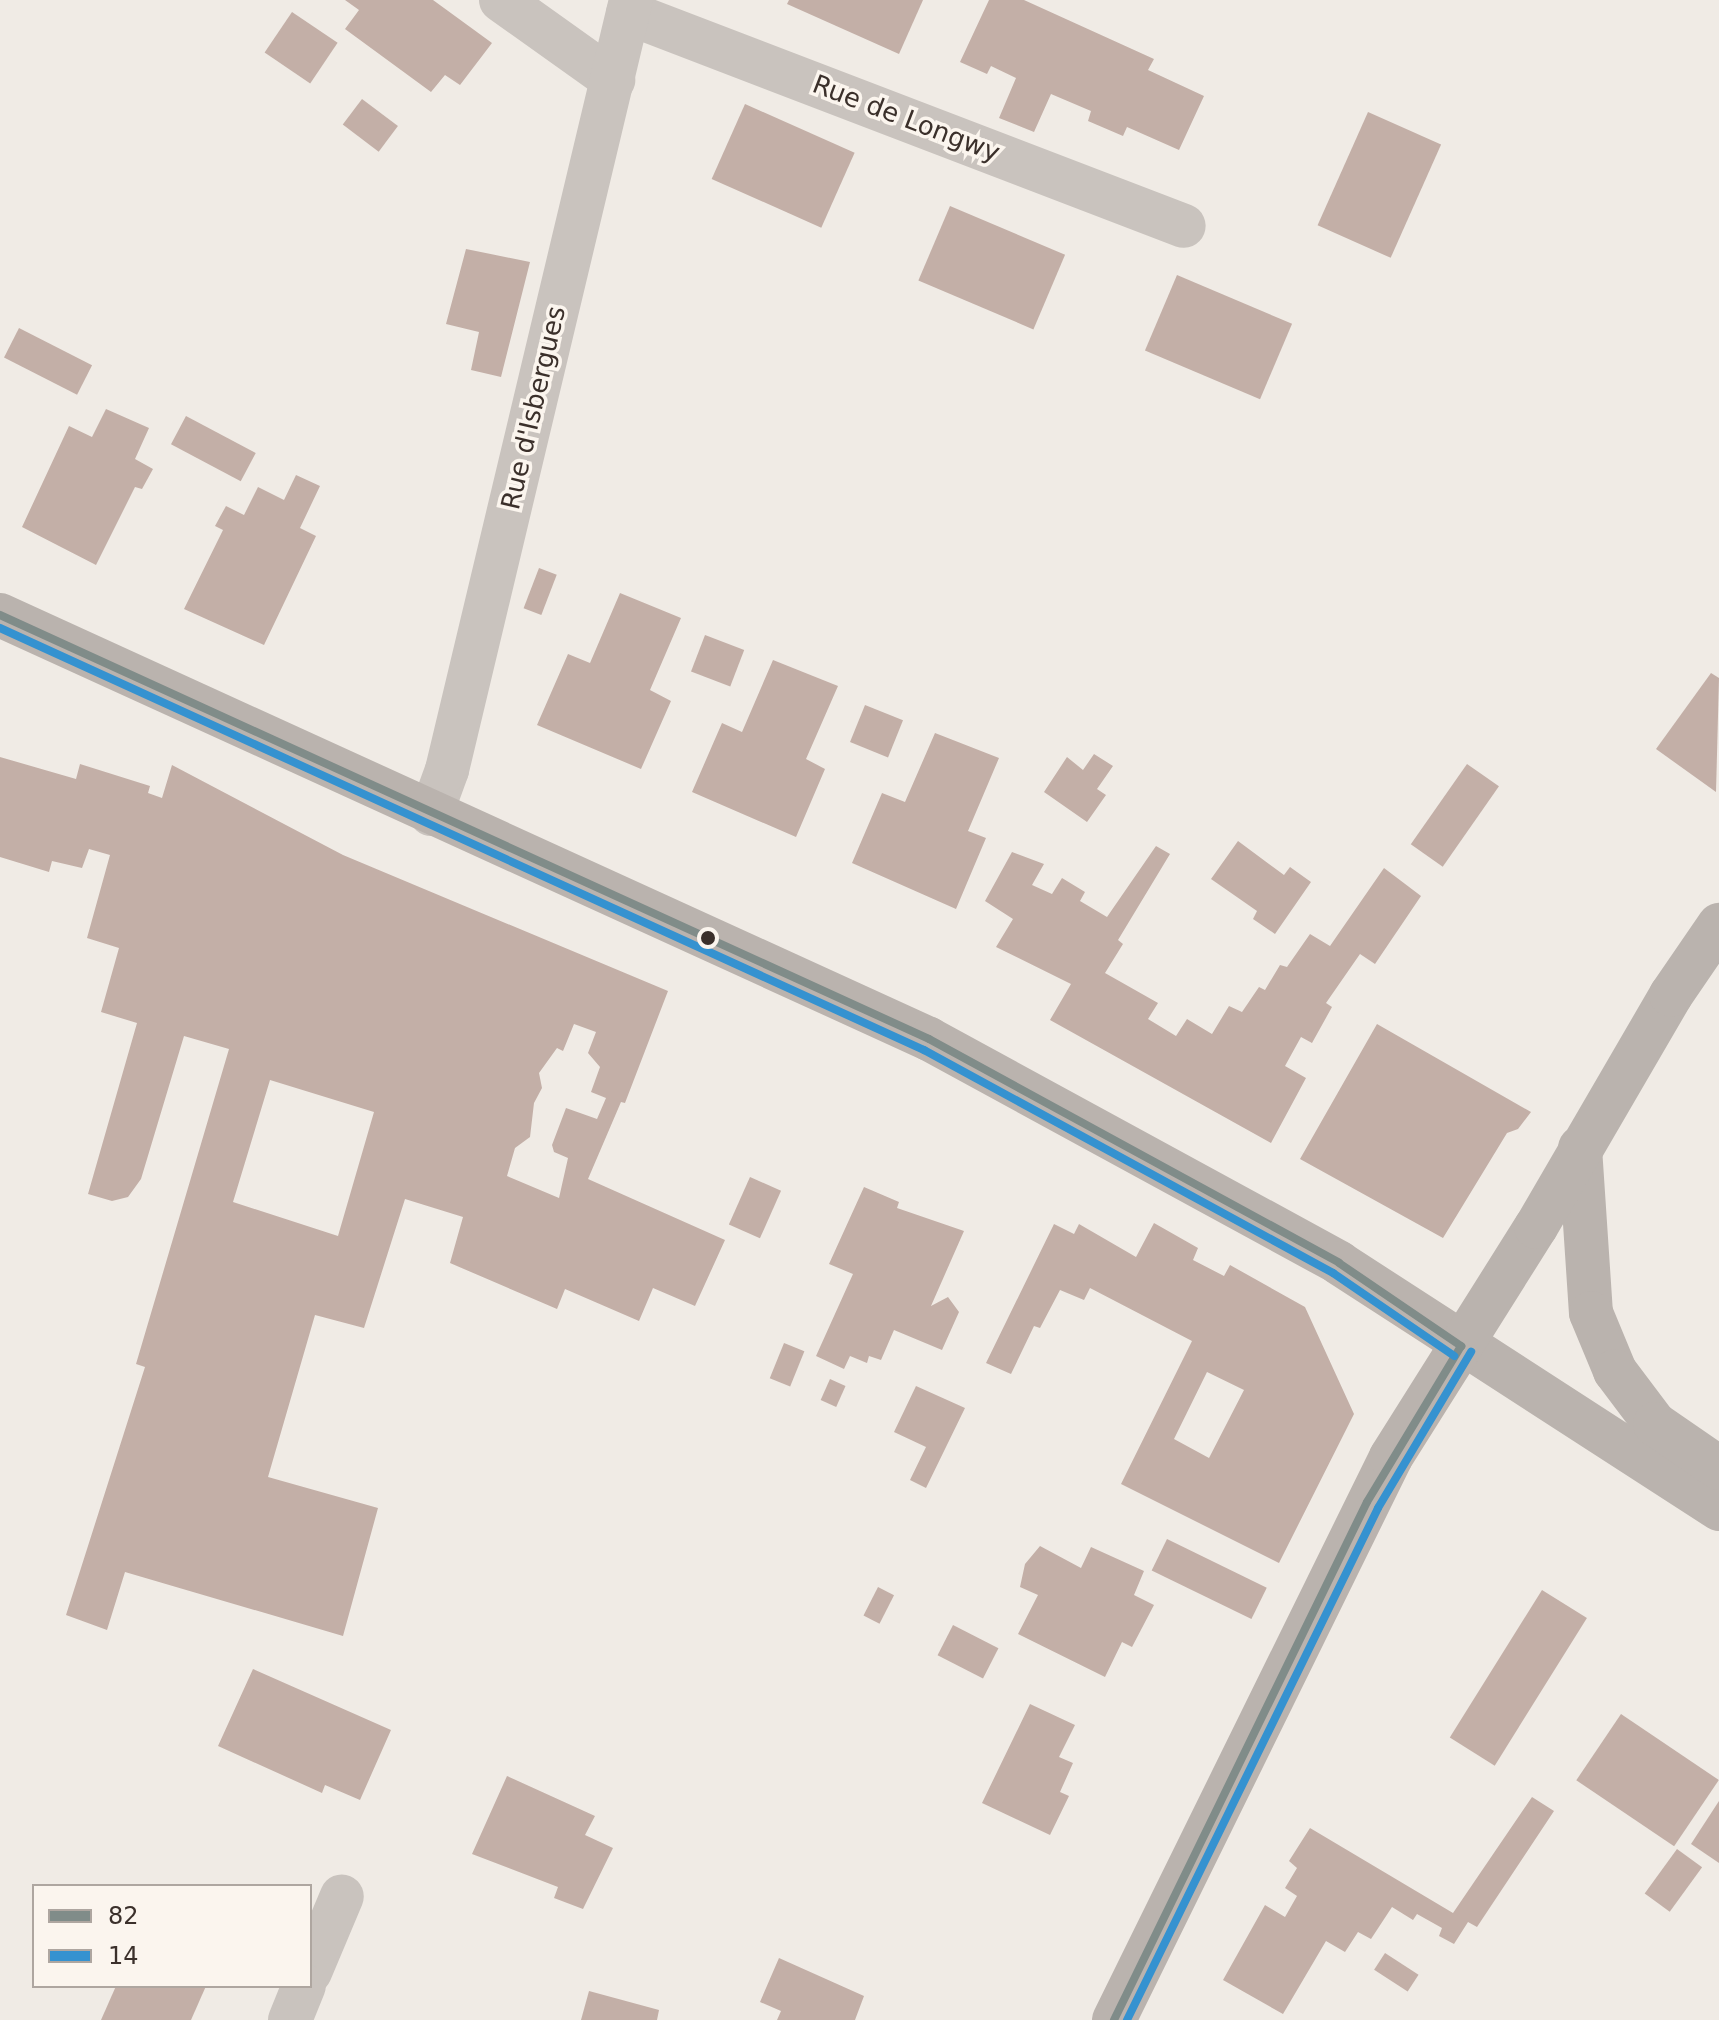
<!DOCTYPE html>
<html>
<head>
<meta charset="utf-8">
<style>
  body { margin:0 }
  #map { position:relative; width:1719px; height:2020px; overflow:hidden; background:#f0ebe5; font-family:"DejaVu Sans",sans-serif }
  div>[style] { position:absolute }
  .building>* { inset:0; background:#c3afa7; transform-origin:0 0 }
  .street>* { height:44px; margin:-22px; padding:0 22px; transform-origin:22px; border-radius:22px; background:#c9c3be }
  .secondary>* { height:44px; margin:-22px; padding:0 22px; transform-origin:22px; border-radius:22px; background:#bab3ae }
  .bus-1>* { height:8px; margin:-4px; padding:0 4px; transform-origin:4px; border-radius:4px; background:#808c89 }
  .bus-2>* { height:8px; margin:-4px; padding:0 4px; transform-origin:4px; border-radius:4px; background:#3592d0 }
  .dots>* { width:22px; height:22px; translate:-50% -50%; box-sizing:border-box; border:4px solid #fbf5ee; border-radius:50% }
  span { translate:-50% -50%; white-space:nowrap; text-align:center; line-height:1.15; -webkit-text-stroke:7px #fbf5ee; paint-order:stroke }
  .street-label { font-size:26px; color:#3b302b }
  .legend { position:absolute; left:32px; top:1884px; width:280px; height:104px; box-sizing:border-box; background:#fbf5ee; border:2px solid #aea6a0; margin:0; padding:10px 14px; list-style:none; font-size:24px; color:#3b302b }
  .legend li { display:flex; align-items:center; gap:16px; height:40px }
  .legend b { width:40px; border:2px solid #aea6a0 }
</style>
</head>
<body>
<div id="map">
  <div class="building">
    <i style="clip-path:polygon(345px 0,433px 0,492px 43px,460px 85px,445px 75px,431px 92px,345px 29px,359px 10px)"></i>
    <i style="clip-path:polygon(789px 0,923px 0,899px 54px,787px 4px)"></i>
    <i style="clip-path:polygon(989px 0,1024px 0,1154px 59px,1148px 70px,1204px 96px,1179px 150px,1127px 127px,1123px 136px,1088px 121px,1091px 111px,1051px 94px,1034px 132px,999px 118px,1016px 78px,991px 66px,987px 74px,960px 62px)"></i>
    <i style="left:292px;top:12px;width:55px;height:49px;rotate:34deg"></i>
    <i style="left:362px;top:99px;width:45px;height:32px;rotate:37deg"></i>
    <i style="left:745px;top:104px;width:120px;height:82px;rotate:24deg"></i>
    <i style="left:1368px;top:112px;width:80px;height:124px;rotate:24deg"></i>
    <i style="left:950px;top:206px;width:125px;height:81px;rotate:23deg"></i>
    <i style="clip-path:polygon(466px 249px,530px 262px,501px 377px,471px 370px,479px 332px,446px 324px)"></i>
    <i style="left:1177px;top:275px;width:125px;height:82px;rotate:23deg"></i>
    <i style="left:19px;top:328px;width:82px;height:33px;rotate:27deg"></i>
    <i style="clip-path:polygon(106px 409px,149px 428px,135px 459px,153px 469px,142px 489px,135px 487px,96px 565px,22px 527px,69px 426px,92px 437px)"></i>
    <i style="left:186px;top:416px;width:79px;height:32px;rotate:28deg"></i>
    <i style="clip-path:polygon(296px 475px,320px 486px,300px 528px,316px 536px,264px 645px,184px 609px,223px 530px,215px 526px,226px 506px,244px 515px,258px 487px,284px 500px)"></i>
    <i style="left:539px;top:568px;width:19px;height:43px;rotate:21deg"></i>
    <i style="clip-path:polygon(620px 593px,681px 618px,650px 690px,671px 701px,641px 769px,537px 725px,568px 654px,590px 663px)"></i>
    <i style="left:705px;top:635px;width:42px;height:39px;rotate:21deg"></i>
    <i style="clip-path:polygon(773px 660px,838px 686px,806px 759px,825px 769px,796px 837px,692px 792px,722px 723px,742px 732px)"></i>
    <i style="clip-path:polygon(1711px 673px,1719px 678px,1716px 792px,1656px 749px)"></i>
    <i style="left:865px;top:705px;width:41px;height:40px;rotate:22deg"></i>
    <i style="clip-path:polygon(935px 733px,999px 758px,968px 831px,986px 838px,956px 909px,852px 863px,882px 793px,905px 802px)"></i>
    <i style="clip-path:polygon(1094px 754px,1113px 766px,1097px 789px,1106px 795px,1087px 822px,1044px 792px,1067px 757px,1083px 770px)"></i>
    <i style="clip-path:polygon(evenodd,0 757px,76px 779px,80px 764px,150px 786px,148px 793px,162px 798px,172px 765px,343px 855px,668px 991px,625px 1103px,621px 1102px,588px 1179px,725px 1240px,695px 1306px,653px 1288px,639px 1321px,565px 1289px,557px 1309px,450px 1263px,463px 1217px,405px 1199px,364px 1328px,315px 1315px,268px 1477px,378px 1508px,343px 1636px,125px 1572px,107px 1630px,66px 1615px,145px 1367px,136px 1364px,229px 1049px,184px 1036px,141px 1179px,128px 1197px,112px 1201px,88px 1194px,137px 1023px,101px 1012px,119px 948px,87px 938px,110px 855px,89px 849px,82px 868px,52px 861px,49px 872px,0 857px,0 757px,574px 1024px,596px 1032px,588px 1053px,600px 1067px,591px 1092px,606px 1098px,597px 1119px,566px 1108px,552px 1145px,554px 1152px,568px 1158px,559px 1198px,507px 1176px,515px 1148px,530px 1137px,534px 1103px,542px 1088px,539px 1073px,557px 1048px,563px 1051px,574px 1024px,0 757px,270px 1080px,374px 1112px,338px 1236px,233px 1202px,270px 1080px)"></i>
    <i style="left:1467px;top:764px;width:39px;height:98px;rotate:35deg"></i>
    <i style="clip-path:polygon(1238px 841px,1284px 875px,1290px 867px,1311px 882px,1275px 934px,1253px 919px,1257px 911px,1211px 879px)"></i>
    <i style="clip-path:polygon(1156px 846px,1170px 854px,1118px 940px,1123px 944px,1105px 973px,1158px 1003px,1148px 1019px,1176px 1036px,1187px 1019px,1212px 1034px,1229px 1006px,1242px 1012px,1259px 987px,1265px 990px,1280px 965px,1287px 967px,1310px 934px,1330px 946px,1384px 868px,1421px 896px,1375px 964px,1360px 954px,1326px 1003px,1332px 1007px,1312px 1043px,1301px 1037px,1285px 1066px,1306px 1078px,1271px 1143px,1050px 1020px,1071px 984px,996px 947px,1013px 919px,985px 901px,1012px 852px,1044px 864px,1032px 885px,1052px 894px,1062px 878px,1085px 892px,1080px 901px,1107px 917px)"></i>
    <i style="clip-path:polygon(1377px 1024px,1531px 1112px,1518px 1129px,1507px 1133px,1443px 1238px,1300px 1159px)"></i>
    <i style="left:750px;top:1177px;width:34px;height:52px;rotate:24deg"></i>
    <i style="clip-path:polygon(864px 1187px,899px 1202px,897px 1208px,964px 1231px,931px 1306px,948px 1297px,959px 1312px,942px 1350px,894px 1330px,881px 1360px,869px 1356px,867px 1363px,850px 1356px,844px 1369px,816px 1356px,853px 1274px,829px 1264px)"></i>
    <i style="clip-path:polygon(evenodd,1154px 1223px,1198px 1248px,1193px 1260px,1224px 1276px,1230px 1265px,1305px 1307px,1354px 1414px,1279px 1563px,1121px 1484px,1192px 1341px,1090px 1288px,1084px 1300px,1060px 1290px,1040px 1328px,1034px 1326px,1011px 1374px,986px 1363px,1054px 1224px,1074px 1234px,1079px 1224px,1136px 1257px,1154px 1223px,1207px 1372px,1244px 1390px,1209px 1458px,1174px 1439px,1207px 1372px)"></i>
    <i style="left:784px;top:1343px;width:22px;height:38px;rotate:22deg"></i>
    <i style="left:830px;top:1379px;width:17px;height:23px;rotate:24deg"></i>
    <i style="clip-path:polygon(916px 1386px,965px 1408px,926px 1488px,910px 1480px,926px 1447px,894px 1432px)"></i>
    <i style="left:1167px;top:1539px;width:111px;height:35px;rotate:26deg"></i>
    <i style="clip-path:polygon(1040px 1546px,1081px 1568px,1091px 1547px,1144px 1571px,1134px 1595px,1154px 1605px,1132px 1647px,1122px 1642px,1105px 1677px,1018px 1634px,1038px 1595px,1020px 1587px,1025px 1564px)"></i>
    <i style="left:878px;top:1587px;width:18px;height:32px;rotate:27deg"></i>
    <i style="left:1542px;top:1590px;width:53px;height:174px;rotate:32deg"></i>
    <i style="left:953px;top:1625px;width:51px;height:34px;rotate:27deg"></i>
    <i style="clip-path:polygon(253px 1669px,391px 1730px,360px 1800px,325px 1785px,322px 1793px,218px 1746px)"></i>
    <i style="clip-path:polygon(1030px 1704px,1075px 1725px,1059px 1757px,1073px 1763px,1060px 1792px,1069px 1796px,1050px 1835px,982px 1803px)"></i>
    <i style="left:1621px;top:1714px;width:118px;height:80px;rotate:34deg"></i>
    <i style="clip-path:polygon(507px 1776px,595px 1816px,585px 1835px,613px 1848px,583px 1909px,554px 1898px,558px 1887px,472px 1854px)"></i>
    <i style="clip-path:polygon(1532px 1797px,1554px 1811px,1477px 1927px,1468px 1922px,1454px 1944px,1439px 1936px,1442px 1928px,1417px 1914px,1413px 1920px,1392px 1907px,1371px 1939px,1358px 1932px,1345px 1952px,1326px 1941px,1283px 2014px,1223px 1980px,1265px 1905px,1285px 1917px,1297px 1896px,1285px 1888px,1297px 1868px,1289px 1861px,1310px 1828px,1453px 1913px)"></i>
    <i style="clip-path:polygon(1719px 1801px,1719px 1863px,1691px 1844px)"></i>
    <i style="left:1677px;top:1849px;width:31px;height:55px;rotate:36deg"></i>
    <i style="left:1385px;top:1953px;width:40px;height:20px;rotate:33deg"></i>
    <i style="clip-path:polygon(779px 1958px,864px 1996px,855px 2020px,777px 2020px,781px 2011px,760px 2002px)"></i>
    <i style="clip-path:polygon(116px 1986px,206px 1986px,191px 2020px,101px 2020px)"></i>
    <i style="clip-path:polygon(589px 1991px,659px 2010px,657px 2020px,581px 2020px)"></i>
  </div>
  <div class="street">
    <i style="left:501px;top:0;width:138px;rotate:35.5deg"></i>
    <i style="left:628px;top:13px;width:595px;rotate:20.96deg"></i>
    <i style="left:431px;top:814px;width:47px;rotate:-70deg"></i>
    <i style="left:447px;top:770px;width:792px;rotate:-76.56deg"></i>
    <i style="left:310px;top:1972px;width:82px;rotate:-67.2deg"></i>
    <i style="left:290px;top:2020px;width:37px;rotate:-68deg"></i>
  </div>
  <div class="secondary">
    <i style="left:0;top:615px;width:1021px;rotate:24.53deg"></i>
    <i style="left:929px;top:1039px;width:467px;rotate:28.6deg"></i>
    <i style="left:1339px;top:1263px;width:453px;rotate:32.9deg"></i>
    <i style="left:1580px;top:1148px;width:165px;rotate:86.2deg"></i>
    <i style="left:1591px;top:1313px;width:63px;rotate:67.5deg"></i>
    <i style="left:1615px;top:1371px;width:66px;rotate:53deg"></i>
    <i style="left:1655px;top:1424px;width:78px;rotate:34.5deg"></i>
    <i style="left:1114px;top:2020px;width:627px;rotate:-63.8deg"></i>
    <i style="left:1391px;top:1457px;width:272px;rotate:-57.8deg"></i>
    <i style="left:1536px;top:1227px;width:268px;rotate:-59.8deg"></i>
    <i style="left:1671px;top:995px;width:85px;rotate:-55.6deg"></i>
  </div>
  <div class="bus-1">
    <i style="left:0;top:615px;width:1021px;rotate:24.53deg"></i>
    <i style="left:929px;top:1039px;width:467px;rotate:28.6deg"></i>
    <i style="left:1339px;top:1263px;width:148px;rotate:34.2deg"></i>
    <i style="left:1114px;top:2020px;width:576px;rotate:-63.97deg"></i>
    <i style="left:1367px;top:1502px;width:182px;rotate:-58.9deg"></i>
  </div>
  <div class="bus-2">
    <i style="left:0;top:628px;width:1016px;rotate:24.55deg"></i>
    <i style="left:924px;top:1050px;width:466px;rotate:28.6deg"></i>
    <i style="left:1333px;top:1273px;width:147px;rotate:34.4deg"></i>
    <i style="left:1127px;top:2020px;width:570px;rotate:-63.88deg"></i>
    <i style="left:1378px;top:1508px;width:182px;rotate:-59.2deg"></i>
  </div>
  <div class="dots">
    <i style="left:708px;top:938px;background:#3b302b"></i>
  </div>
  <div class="street-label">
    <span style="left:906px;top:119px;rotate:21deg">Rue de Longwy</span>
    <span style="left:534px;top:408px;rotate:-77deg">Rue d'Isbergues</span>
  </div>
  <ul class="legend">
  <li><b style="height:10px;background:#808c89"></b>82</li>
  <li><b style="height:10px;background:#3592d0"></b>14</li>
  </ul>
</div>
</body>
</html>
